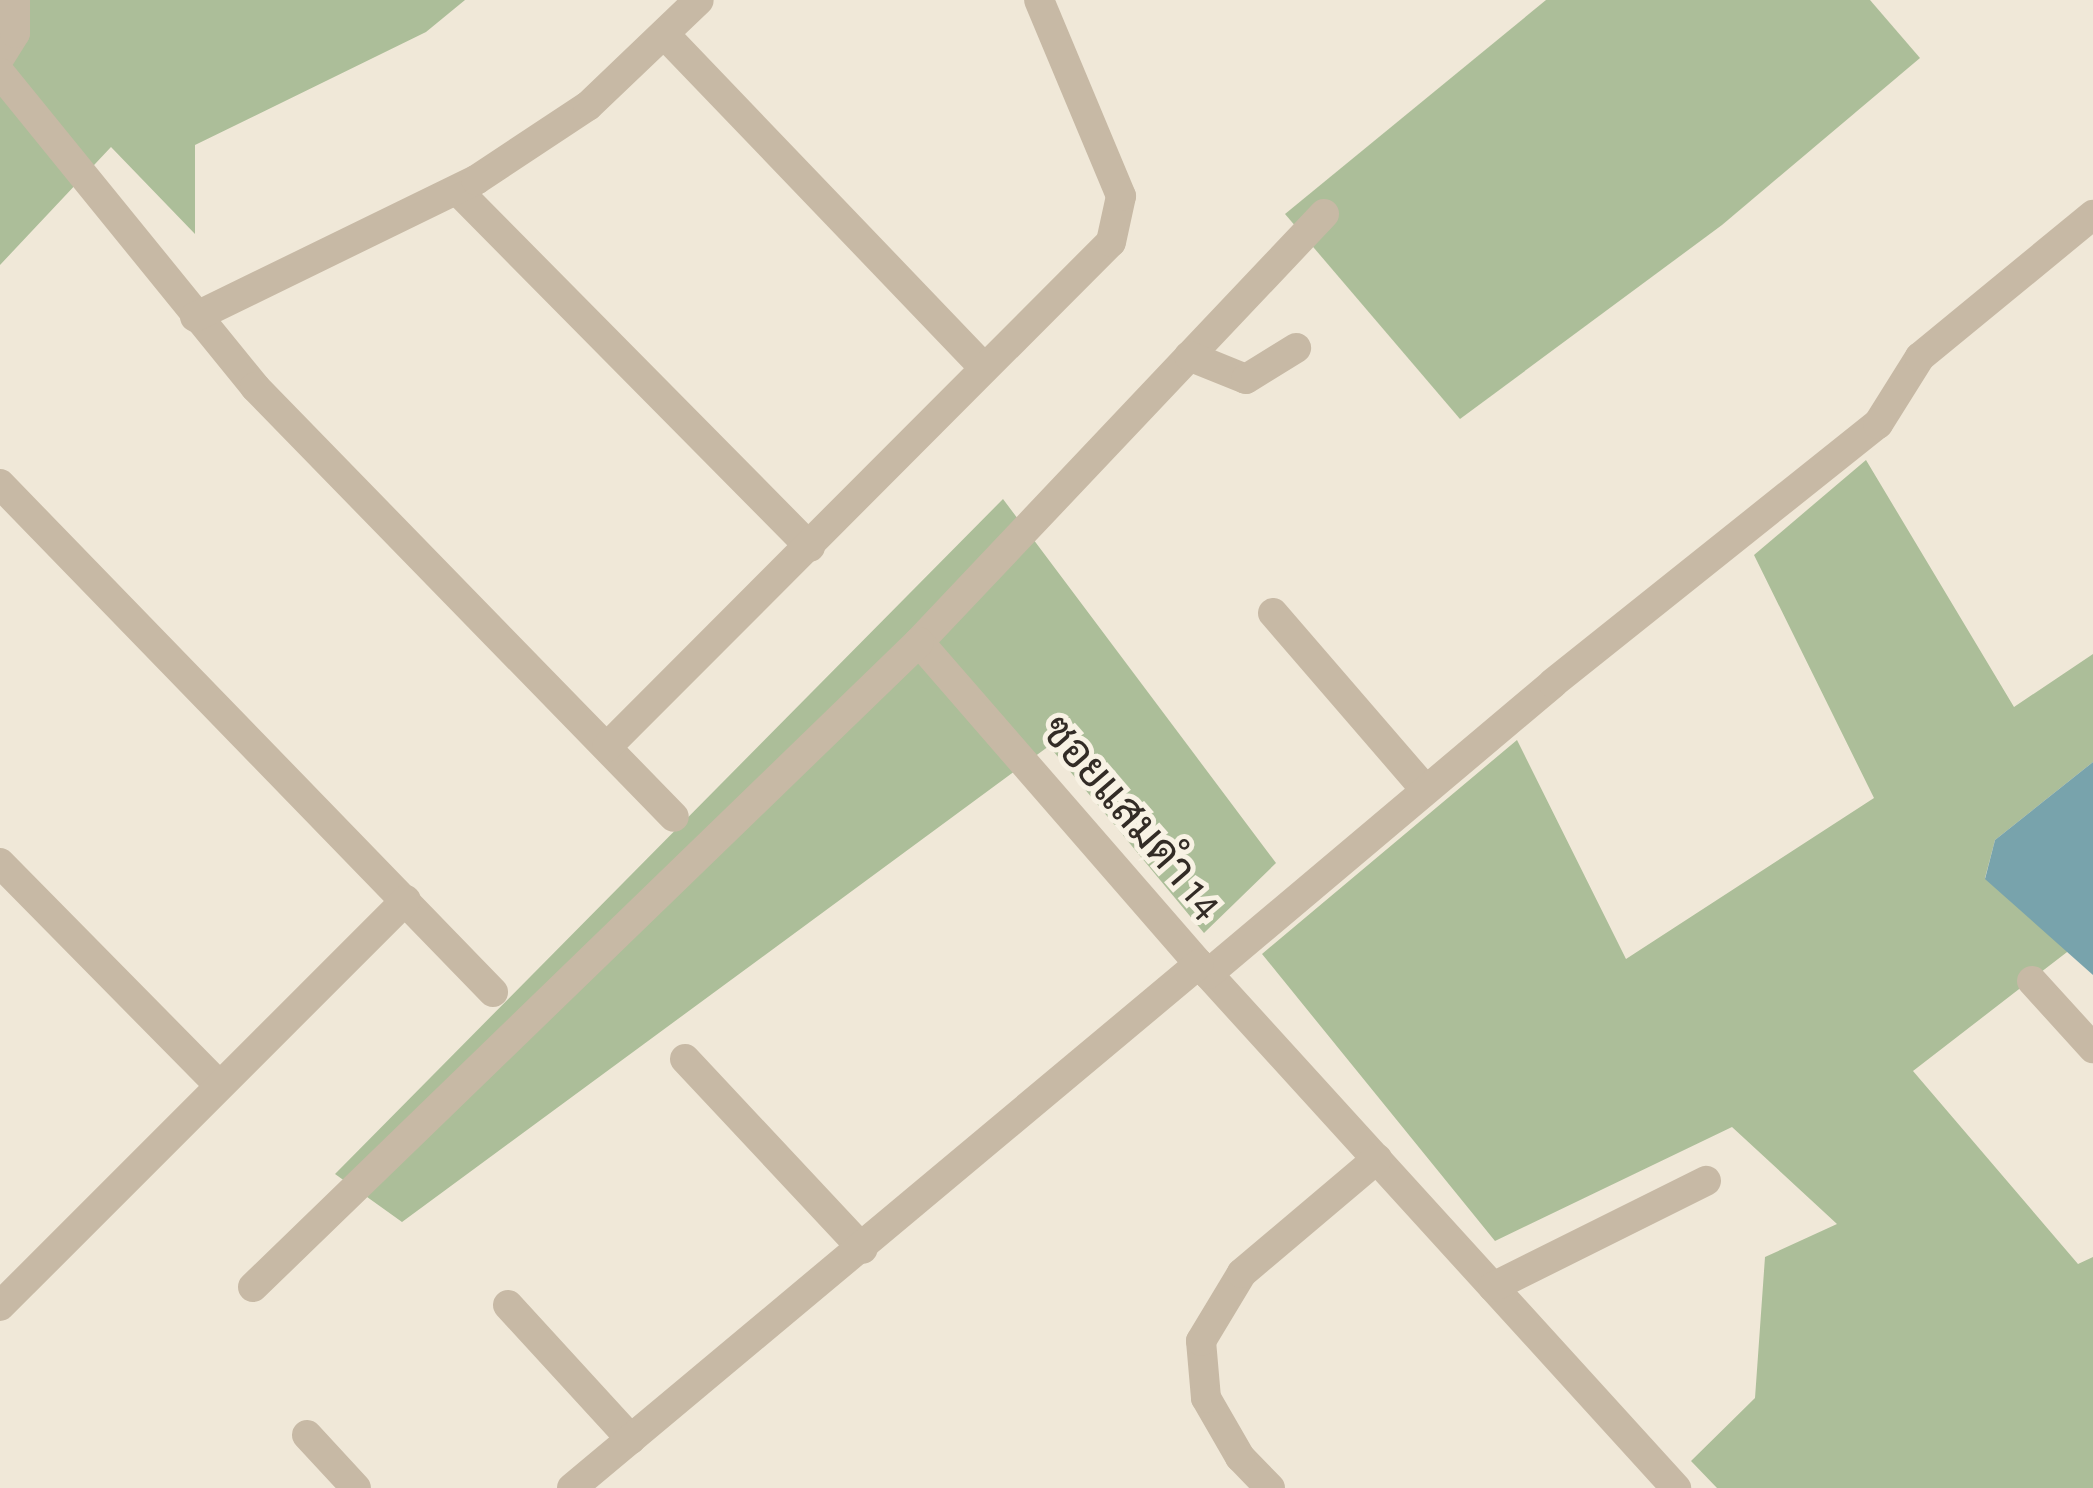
<!DOCTYPE html>
<html>
<head>
<meta charset="utf-8">
<style>
  body { margin:0 }
  #map { position:relative; width:2093px; height:1488px; overflow:hidden; background:#f0e8d8; font-family:"Alegreya Sans",Sarabun,sans-serif }
  div>[style] { position:absolute }
  .green>* { inset:0; background:#acbe99 }
  .water>* { inset:0; background:#78a3ac }
  .minor>* { height:30px; margin:-15px; padding:0 15px; transform-origin:15px; border-radius:15px; background:#c7b9a5 }
  span { translate:-50% -50%; white-space:nowrap; text-align:center; line-height:1.15; -webkit-text-stroke:10px #f8f2e4; paint-order:stroke }
  .street-label { font-size:45px; color:#332c26 }
</style>
</head>
<body>
<div id="map">
  <div class="green">
    <i style="clip-path:polygon(0 0,465px 0,426px 32px,195px 145px,195px 234px,111px 147px,0 265px)"></i>
    <i style="clip-path:polygon(1546px 0,1870px 0,1920px 58px,1722px 225px,1460px 419px,1285px 214px)"></i>
    <i style="clip-path:polygon(1866px 460px,2014px 707px,2093px 654px,2093px 762px,1995px 840px,1985px 878px,2071px 949px,1913px 1071px,2078px 1264px,2093px 1257px,2093px 1488px,1717px 1488px,1691px 1461px,1755px 1398px,1765px 1257px,1837px 1224px,1732px 1127px,1495px 1241px,1262px 954px,1517px 740px,1626px 959px,1874px 798px,1754px 555px)"></i>
    <i style="clip-path:polygon(1003px 499px,1276px 863px,1204px 933px,1049px 746px,402px 1222px,335px 1174px)"></i>
  </div>
  <div class="water">
    <i style="clip-path:polygon(2093px 762px,2093px 975px,1985px 879px,1995px 840px)"></i>
  </div>
  <div class="minor">
    <i style="left:666px;top:36px;width:460px;rotate:46.2deg"></i>
    <i style="left:0;top:57px;width:28px;rotate:-58deg"></i>
    <i style="left:15px;top:33px;width:33px;rotate:-90deg"></i>
    <i style="left:0;top:73px;width:405px;rotate:50.9deg"></i>
    <i style="left:255px;top:387px;width:600px;rotate:45.74deg"></i>
    <i style="left:457px;top:190px;width:502px;rotate:45.32deg"></i>
    <i style="left:1324px;top:214px;width:589px;rotate:133.42deg"></i>
    <i style="left:919px;top:642px;width:427px;rotate:49deg"></i>
    <i style="left:1199px;top:964px;width:709px;rotate:47.69deg"></i>
    <i style="left:195px;top:317px;width:313px;rotate:-26deg"></i>
    <i style="left:476px;top:180px;width:134px;rotate:-33.5deg"></i>
    <i style="left:588px;top:106px;width:153px;rotate:-43.7deg"></i>
    <i style="left:1189px;top:356px;width:61px;rotate:22deg"></i>
    <i style="left:1246px;top:379px;width:59px;rotate:-31.8deg"></i>
    <i style="left:0;top:484px;width:708px;rotate:45.86deg"></i>
    <i style="left:1273px;top:613px;width:233px;rotate:49.2deg"></i>
    <i style="left:607px;top:747px;width:713px;rotate:-45.06deg"></i>
    <i style="left:1111px;top:242px;width:47px;rotate:-77.7deg"></i>
    <i style="left:1121px;top:196px;width:212px;rotate:-112.7deg"></i>
    <i style="left:0;top:863px;width:310px;rotate:45.4deg"></i>
    <i style="left:1208px;top:974px;width:451px;rotate:-40.1deg"></i>
    <i style="left:1553px;top:683px;width:416px;rotate:-38.6deg"></i>
    <i style="left:1878px;top:424px;width:79px;rotate:-57.9deg"></i>
    <i style="left:1920px;top:357px;width:224px;rotate:-39.4deg"></i>
    <i style="left:2032px;top:981px;width:91px;rotate:47.7deg"></i>
    <i style="left:685px;top:1059px;width:260px;rotate:46.9deg"></i>
    <i style="left:253px;top:1287px;width:927px;rotate:-44.08deg"></i>
    <i style="left:1493px;top:1287px;width:238px;rotate:-26.5deg"></i>
    <i style="left:508px;top:1305px;width:182px;rotate:47.5deg"></i>
    <i style="left:0;top:1306px;width:574px;rotate:-45deg"></i>
    <i style="left:307px;top:1435px;width:72px;rotate:47.2deg"></i>
    <i style="left:572px;top:1488px;width:817px;rotate:-39.89deg"></i>
    <i style="left:1270px;top:1488px;width:43px;rotate:-134.1deg"></i>
    <i style="left:1240px;top:1457px;width:68px;rotate:-120deg"></i>
    <i style="left:1206px;top:1398px;width:57px;rotate:-95deg"></i>
    <i style="left:1201px;top:1341px;width:79px;rotate:-58.9deg"></i>
    <i style="left:1242px;top:1273px;width:177px;rotate:-40.2deg"></i>
  </div>
  <div class="street-label">
    <span style="left:1132px;top:818px;rotate:49deg">ซอยแสมดำ 14</span>
  </div>
</div>
</body>
</html>
